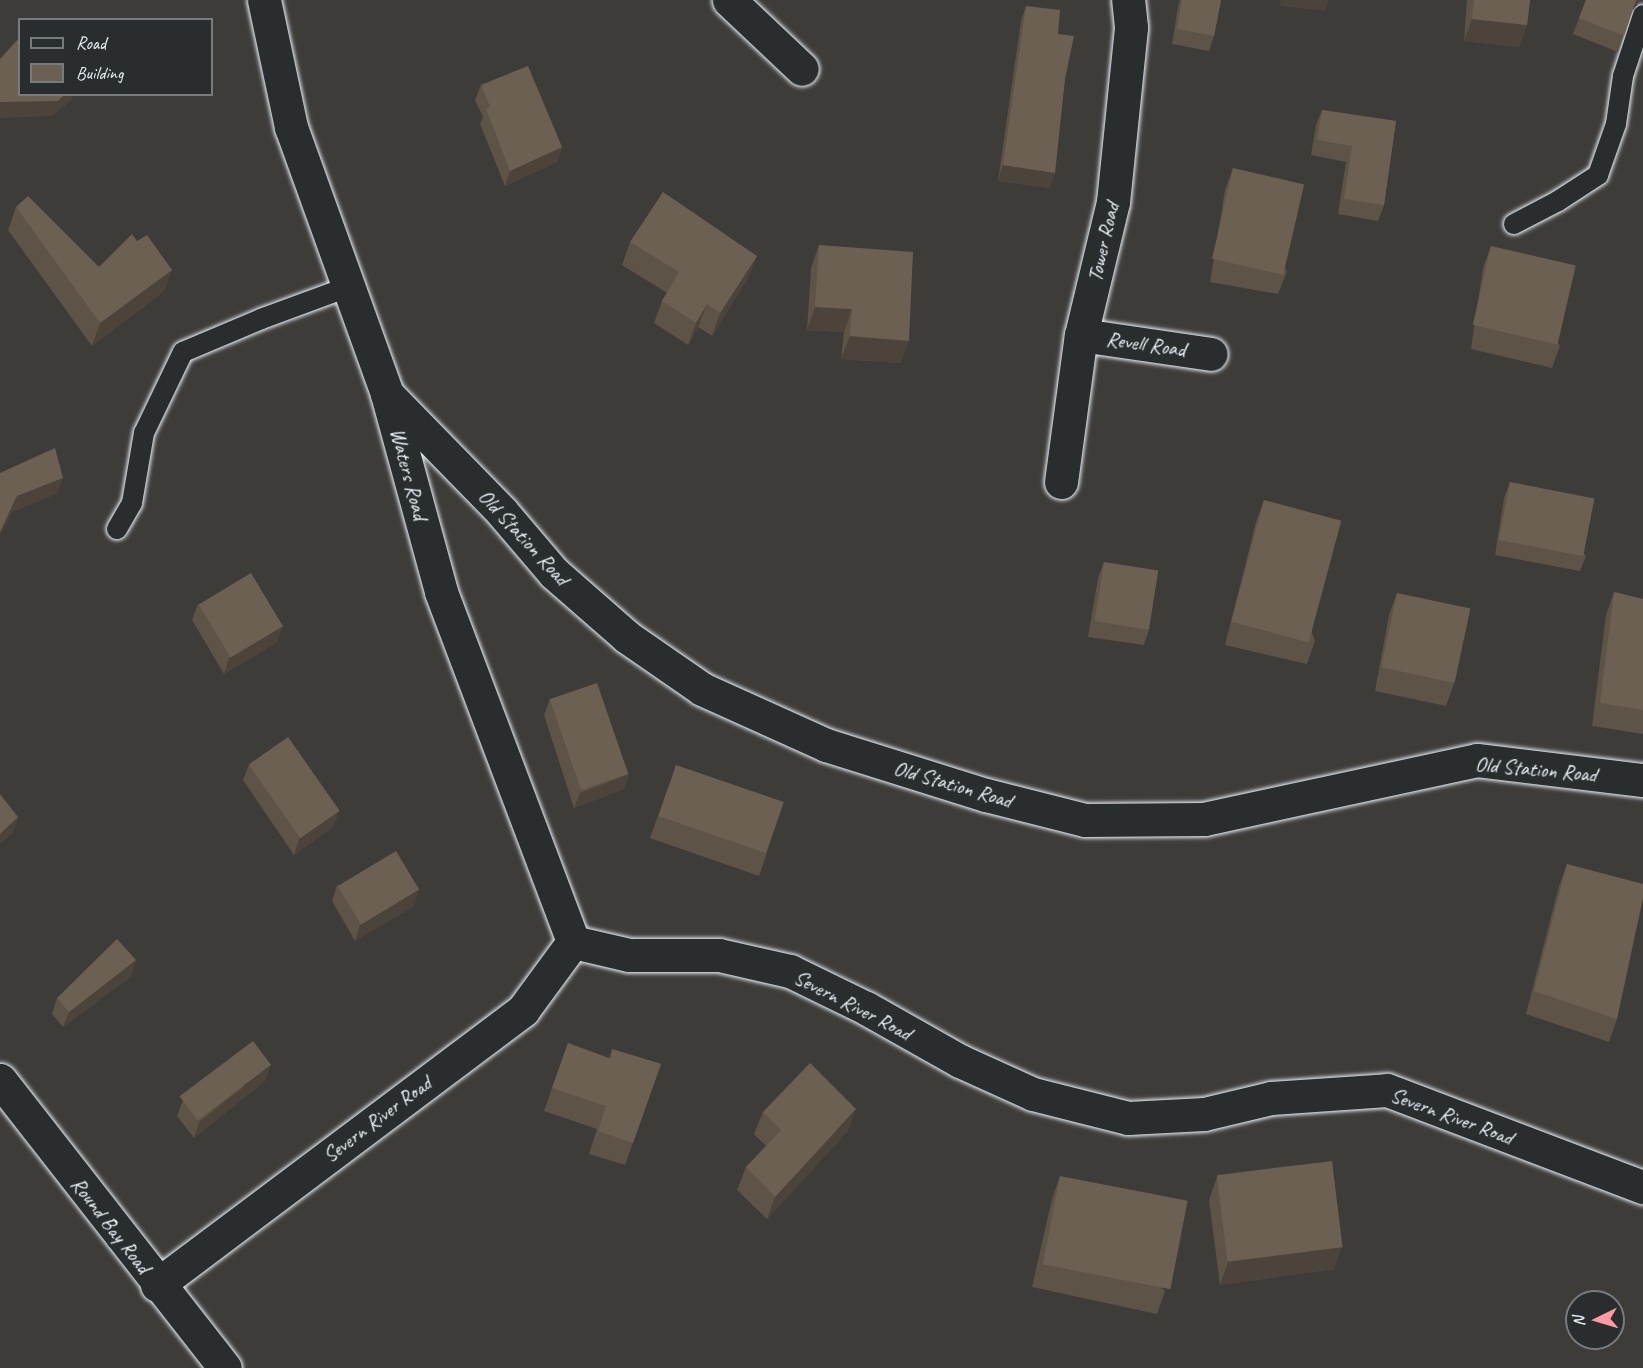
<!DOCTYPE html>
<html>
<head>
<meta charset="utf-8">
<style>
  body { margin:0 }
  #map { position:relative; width:1643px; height:1368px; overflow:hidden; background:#3e3c39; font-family:Caveat,sans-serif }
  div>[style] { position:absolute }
  .roads { filter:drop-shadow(0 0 2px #e8f1f8) drop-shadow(0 0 2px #e8f1f8) }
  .lane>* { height:20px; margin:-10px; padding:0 10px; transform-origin:10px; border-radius:10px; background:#2a2d2e }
  .street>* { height:33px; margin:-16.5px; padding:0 16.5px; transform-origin:16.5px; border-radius:16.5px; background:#2a2d2e }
  .wall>* { inset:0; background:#5d5347 }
  .shaded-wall>* { inset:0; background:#4c433a }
  .building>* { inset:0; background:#6c6053; transform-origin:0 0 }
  span { translate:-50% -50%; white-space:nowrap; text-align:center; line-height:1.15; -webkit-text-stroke:6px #2a2d2e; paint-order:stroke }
  .street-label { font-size:21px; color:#e8f1f8 }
  .legend { position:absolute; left:18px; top:18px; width:195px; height:78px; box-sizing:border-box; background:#2a2d2e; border:2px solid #767b7f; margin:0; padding:8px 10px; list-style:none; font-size:18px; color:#e8f1f8 }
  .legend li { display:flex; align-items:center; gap:12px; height:30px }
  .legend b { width:30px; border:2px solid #767b7f }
  .north { position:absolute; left:1565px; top:1290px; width:60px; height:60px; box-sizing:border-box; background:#2a2d2e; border:2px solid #767b7f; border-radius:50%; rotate:265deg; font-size:16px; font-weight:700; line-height:24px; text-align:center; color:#e8f1f8 }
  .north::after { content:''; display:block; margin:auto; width:21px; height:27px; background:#ff9aa2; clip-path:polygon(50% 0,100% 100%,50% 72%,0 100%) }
</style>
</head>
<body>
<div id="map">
  <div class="roads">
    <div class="lane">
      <i style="left:1514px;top:224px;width:50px;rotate:-27.6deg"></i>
      <i style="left:1558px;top:201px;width:48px;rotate:-33deg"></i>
      <i style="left:1598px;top:175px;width:54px;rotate:-70.6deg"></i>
      <i style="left:1616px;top:124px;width:49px;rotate:-81.7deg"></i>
      <i style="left:1623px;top:76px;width:64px;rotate:-71.8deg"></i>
      <i style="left:117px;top:529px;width:30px;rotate:-60deg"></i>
      <i style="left:132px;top:503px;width:71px;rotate:-80.3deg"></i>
      <i style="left:144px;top:433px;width:90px;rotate:-64.3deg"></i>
      <i style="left:183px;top:352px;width:85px;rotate:-22.9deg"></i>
      <i style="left:261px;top:319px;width:93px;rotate:-20.2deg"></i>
    </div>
    <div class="street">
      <i style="left:264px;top:0;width:130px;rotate:78deg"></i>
      <i style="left:291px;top:127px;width:284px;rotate:70.2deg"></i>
      <i style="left:387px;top:394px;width:205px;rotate:74.7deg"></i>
      <i style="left:441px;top:592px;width:374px;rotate:69.3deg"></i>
      <i style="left:729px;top:0;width:100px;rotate:43.4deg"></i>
      <i style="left:1081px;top:335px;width:131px;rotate:8.3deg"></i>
      <i style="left:387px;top:394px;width:165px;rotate:45.7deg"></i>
      <i style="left:502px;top:512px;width:80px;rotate:49.6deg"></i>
      <i style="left:554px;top:573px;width:97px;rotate:41.2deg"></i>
      <i style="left:627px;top:637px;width:91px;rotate:34.7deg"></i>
      <i style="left:702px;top:689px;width:136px;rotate:24.3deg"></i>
      <i style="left:826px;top:745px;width:168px;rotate:17.4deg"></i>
      <i style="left:986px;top:795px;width:102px;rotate:14.2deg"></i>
      <i style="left:1085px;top:820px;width:119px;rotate:-0.5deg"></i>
      <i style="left:1204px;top:819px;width:279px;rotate:-12.2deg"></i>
      <i style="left:1477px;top:760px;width:167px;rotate:6.9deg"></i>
      <i style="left:1061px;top:482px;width:148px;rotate:-82.3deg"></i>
      <i style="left:1081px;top:335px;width:137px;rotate:-76.5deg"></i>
      <i style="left:1113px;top:202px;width:176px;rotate:-84.1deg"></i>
      <i style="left:1131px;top:27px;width:27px;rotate:-96deg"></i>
      <i style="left:0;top:1080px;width:365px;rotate:52deg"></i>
      <i style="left:157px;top:1285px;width:458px;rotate:-36.9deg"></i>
      <i style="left:523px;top:1010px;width:84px;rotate:-53.7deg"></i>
      <i style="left:573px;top:942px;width:57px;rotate:13.1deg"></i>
      <i style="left:629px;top:955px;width:90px"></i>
      <i style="left:719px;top:955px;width:73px;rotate:12.7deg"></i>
      <i style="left:790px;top:971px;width:85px;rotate:26deg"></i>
      <i style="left:866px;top:1008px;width:108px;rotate:29.4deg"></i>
      <i style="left:960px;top:1061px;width:80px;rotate:24.3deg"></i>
      <i style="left:1033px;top:1094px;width:98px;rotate:14.2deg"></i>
      <i style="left:1128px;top:1118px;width:76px;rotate:-3deg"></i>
      <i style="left:1204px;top:1114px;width:69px;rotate:-13.4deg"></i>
      <i style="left:1271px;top:1098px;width:116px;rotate:-3.9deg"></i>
      <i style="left:1387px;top:1090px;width:274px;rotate:20.8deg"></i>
    </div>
  </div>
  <div class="wall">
    <i style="clip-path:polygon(1180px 0,1221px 0,1214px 36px,1209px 51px,1172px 44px,1178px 7px)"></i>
    <i style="clip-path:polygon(1467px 0,1530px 0,1527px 25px,1519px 47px,1464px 41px)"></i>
    <i style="clip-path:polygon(1586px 0,1639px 0,1637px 5px,1632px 10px,1618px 52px,1573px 34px)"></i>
    <i style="clip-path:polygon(1026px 6px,1058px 34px,1065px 79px,1050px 188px,998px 181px,1021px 21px)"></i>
    <i style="clip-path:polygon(481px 85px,562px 147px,557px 162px,505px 186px,480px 124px,483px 117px,475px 100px)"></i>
    <i style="clip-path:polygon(1322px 110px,1396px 121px,1384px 205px,1378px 221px,1338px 214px,1346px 162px,1311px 155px,1316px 125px)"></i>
    <i style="clip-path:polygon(1233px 168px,1287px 271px,1278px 294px,1210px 282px,1225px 190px)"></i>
    <i style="clip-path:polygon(16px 207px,99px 267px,137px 241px,172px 270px,163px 292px,92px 346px,8px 230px)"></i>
    <i style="clip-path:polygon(630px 242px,757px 256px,748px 278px,712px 336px,698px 327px,688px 345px,654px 323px,662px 301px,667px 293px,622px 265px)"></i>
    <i style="clip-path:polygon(819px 245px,901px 363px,841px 359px,844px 332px,807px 330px,811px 268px)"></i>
    <i style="clip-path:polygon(1491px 246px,1560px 346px,1552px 368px,1471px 349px,1483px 268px)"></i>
    <i style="clip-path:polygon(1510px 482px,1586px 556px,1580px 571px,1495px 555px,1504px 498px)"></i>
    <i style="clip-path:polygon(1264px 500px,1315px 641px,1307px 664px,1225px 645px,1256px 522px)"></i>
    <i style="clip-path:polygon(1104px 562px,1149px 630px,1144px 645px,1088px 637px,1098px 578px)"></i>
    <i style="clip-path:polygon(1614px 592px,1643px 599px,1643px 734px,1592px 726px,1606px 615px)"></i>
    <i style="clip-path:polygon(1397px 593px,1454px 684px,1446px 706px,1375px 691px,1389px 615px)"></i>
    <i style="clip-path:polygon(198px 604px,277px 642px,224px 674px,192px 620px)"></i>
    <i style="clip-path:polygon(550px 699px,629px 774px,624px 789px,574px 808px,544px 715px)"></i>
    <i style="clip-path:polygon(249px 765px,339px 811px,333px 827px,294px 855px,243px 780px)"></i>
    <i style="clip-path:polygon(668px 788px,767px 853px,759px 876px,650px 838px)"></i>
    <i style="clip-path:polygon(1567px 864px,1617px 1019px,1609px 1042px,1526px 1014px,1559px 886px)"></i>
    <i style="clip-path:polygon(337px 885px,414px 906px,355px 941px,332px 901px)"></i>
    <i style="clip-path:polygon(136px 960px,131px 976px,63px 1027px,52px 1014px,57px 998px)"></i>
    <i style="clip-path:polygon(568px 1043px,609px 1058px,612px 1049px,661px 1064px,625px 1165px,589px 1154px,597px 1129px,544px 1111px)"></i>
    <i style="clip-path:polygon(265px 1081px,194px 1138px,177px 1116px,183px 1100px)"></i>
    <i style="clip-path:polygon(763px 1112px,848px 1131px,767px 1219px,737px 1190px,746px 1167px,766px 1146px,754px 1134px)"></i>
    <i style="clip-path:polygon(1060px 1176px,1165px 1291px,1157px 1314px,1032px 1287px,1052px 1199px)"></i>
    <i style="clip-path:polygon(1217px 1177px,1334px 1269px,1220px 1285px,1209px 1200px)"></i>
  </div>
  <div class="shaded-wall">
    <i style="clip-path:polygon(1281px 0,1329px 0,1325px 11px,1279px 6px)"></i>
    <i style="clip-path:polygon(1636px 0,1639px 0,1637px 5px,1632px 11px)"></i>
    <i style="clip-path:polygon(1472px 19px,1527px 25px,1519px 47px,1464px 41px)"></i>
    <i style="clip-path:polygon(65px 94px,73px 94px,71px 101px,52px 116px,0 118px,0 102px)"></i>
    <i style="clip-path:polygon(562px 147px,557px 162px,505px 186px,510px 171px)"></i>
    <i style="clip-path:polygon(1003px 165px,1055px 173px,1050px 188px,998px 181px)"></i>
    <i style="clip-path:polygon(757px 256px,748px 278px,712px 336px,720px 313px)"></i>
    <i style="clip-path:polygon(172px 270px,163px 292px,92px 346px,100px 323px)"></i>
    <i style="clip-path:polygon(707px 304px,698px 327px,688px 345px,696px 323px)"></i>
    <i style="clip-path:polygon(815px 307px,852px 309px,844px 332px,807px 330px)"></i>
    <i style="clip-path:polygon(850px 336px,909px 341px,901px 363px,841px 359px)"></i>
    <i style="clip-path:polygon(63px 478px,57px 494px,12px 512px,0 536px,0 532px,17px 496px)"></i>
    <i style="clip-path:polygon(283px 626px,277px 642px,224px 674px,229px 658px)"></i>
    <i style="clip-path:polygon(629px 774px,624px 789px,574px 808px,580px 793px)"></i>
    <i style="clip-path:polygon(339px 811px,333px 827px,294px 855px,299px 839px)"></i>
    <i style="clip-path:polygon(18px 817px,13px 833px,0 844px,0 834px)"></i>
    <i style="clip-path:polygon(419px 890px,414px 906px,355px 941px,360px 925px)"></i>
    <i style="clip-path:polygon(136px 960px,131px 976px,63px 1027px,69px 1012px)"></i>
    <i style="clip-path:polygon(271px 1065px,265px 1081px,194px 1138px,199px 1122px)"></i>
    <i style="clip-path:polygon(856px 1109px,848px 1131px,767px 1219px,775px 1197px)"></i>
    <i style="clip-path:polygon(1342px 1247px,1334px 1269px,1220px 1285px,1228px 1262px)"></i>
  </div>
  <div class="building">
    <i style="clip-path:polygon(1182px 0,1221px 0,1214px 36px,1177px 29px)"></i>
    <i style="clip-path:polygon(1474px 0,1530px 0,1527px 25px,1472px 19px)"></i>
    <i style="clip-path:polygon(1586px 0,1636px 0,1624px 36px,1579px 18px)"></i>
    <i style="clip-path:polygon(1026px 6px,1060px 10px,1058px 34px,1074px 36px,1065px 79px,1055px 173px,1003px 165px)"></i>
    <i style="clip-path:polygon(20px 37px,20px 94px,65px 94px,58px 101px,0 102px,0 59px)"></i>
    <i style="clip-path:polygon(528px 66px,562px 147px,510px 171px,486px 109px,490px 106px,481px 85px)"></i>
    <i style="clip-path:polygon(1322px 110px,1396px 121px,1384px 205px,1344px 199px,1352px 146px,1317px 140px)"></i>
    <i style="left:1233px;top:168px;width:73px;height:93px;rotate:13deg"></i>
    <i style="clip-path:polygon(663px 192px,757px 256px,720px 313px,707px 304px,696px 323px,662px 301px,679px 272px,630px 242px)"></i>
    <i style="clip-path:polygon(28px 196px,99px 267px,132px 234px,137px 241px,147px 235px,172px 270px,100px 323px,16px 207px)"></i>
    <i style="clip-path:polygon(819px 245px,913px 252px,909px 341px,850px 336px,852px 309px,815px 307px)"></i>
    <i style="left:1491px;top:246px;width:87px;height:81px;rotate:13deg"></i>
    <i style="clip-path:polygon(55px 448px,63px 478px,17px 496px,0 532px,0 473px)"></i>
    <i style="left:1510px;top:482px;width:86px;height:59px;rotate:11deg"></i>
    <i style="left:1264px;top:500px;width:80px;height:126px;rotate:15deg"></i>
    <i style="left:1104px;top:562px;width:55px;height:60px;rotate:9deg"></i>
    <i style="left:251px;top:573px;width:62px;height:61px;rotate:59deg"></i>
    <i style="clip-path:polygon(1614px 592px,1643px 599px,1643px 710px,1600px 703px)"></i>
    <i style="left:1397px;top:593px;width:75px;height:76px;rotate:12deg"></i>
    <i style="left:597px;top:683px;width:96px;height:50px;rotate:71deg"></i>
    <i style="left:288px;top:737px;width:90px;height:48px;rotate:55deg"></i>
    <i style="left:676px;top:765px;width:114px;height:54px;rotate:19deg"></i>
    <i style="clip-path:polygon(0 794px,18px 817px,0 834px)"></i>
    <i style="left:396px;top:851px;width:45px;height:68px;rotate:59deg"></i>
    <i style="clip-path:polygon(1567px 864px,1643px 884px,1643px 898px,1617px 1019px,1534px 991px)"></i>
    <i style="clip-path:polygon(117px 939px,136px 960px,69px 1012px,57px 998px)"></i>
    <i style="left:253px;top:1041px;width:30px;height:92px;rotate:53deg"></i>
    <i style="clip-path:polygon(568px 1043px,611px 1059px,612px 1049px,661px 1064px,633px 1143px,598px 1131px,606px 1106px,552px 1088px)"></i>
    <i style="clip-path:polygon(810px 1063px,856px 1109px,775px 1197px,746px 1167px,781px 1130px,763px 1112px)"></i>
    <i style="left:1332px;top:1161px;width:87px;height:116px;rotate:83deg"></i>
    <i style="left:1060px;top:1176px;width:130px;height:90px;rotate:11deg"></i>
  </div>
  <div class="street-label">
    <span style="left:1103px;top:242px;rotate:-77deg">Tower Road</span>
    <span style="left:1146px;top:344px;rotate:8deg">Revell Road</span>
    <span style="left:409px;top:474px;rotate:75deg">Waters Road</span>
    <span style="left:524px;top:537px;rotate:47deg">Old Station Road</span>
    <span style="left:1536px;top:769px;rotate:5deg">Old Station Road</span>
    <span style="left:953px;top:784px;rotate:16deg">Old Station Road</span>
    <span style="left:853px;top:1005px;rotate:27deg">Severn River Road</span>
    <span style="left:1452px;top:1116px;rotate:20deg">Severn River Road</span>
    <span style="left:377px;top:1119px;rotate:-37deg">Severn River Road</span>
    <span style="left:111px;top:1225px;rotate:52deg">Round Bay Road</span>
  </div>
  <ul class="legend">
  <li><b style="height:8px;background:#2a2d2e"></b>Road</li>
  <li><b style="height:16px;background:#6c6053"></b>Building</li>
  </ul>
  <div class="north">N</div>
</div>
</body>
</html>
